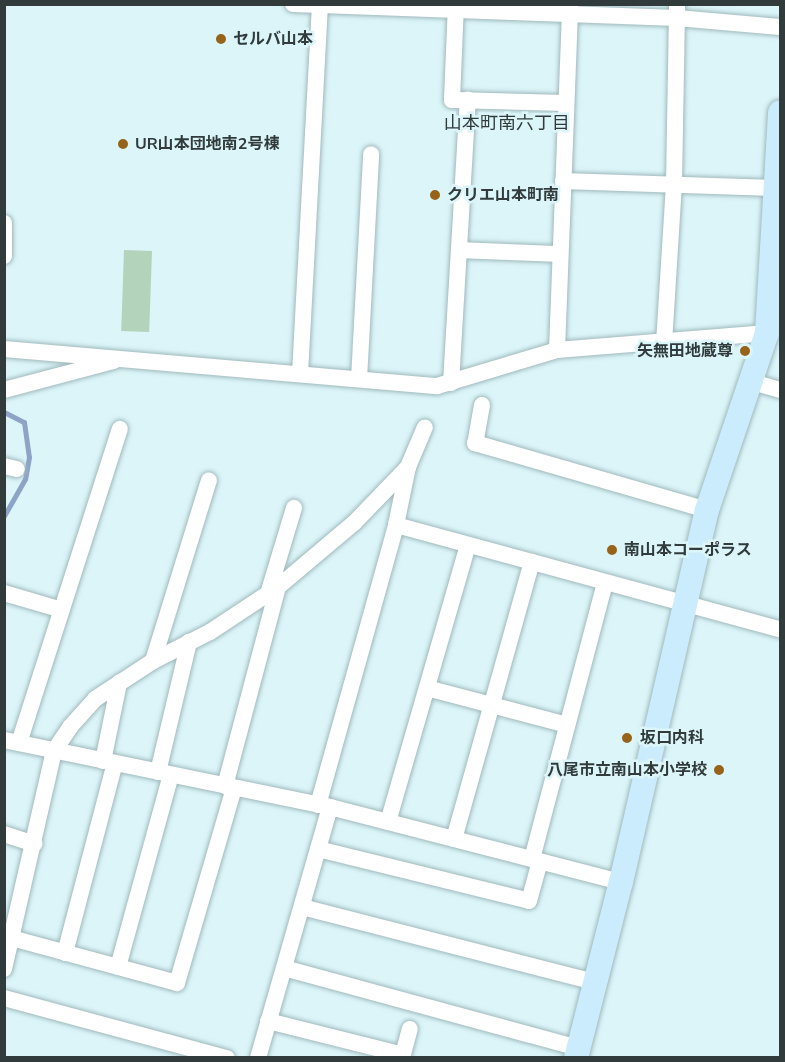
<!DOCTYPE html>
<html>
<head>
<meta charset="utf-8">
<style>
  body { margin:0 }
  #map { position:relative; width:785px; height:1062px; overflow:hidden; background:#dbf5f9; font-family:"Nunito Sans","Noto Sans JP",sans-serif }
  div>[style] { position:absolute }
  .green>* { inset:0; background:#b3d4ba; transform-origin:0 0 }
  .stream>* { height:5px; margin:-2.5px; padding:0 2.5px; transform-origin:2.5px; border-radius:2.5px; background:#8ea4c7 }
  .roads { filter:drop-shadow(0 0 2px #a0b9bc) drop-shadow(0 0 2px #a0b9bc) }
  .street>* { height:16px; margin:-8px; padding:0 8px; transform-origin:8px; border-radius:8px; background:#fff }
  .secondary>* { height:24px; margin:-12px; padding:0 12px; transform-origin:12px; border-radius:12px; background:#cbecfd }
  .dots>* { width:16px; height:16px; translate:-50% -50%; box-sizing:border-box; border:3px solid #dbf5f9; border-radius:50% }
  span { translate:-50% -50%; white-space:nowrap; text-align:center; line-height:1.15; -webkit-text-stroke:5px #dbf5f9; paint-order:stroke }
  .poi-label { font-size:16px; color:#313b3c; font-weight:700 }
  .left { translate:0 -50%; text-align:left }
  .right { translate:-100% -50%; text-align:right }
  .neighbourhood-label { font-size:18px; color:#313b3c }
  .frame { position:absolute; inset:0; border:6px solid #313b3c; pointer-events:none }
</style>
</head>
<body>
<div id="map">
  <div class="green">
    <i style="left:124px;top:250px;width:28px;height:81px;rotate:2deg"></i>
  </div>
  <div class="stream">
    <i style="left:4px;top:412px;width:22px;rotate:27deg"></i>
    <i style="left:24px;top:422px;width:35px;rotate:82deg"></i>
    <i style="left:29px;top:457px;width:22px;rotate:100deg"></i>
    <i style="left:25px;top:479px;width:43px;rotate:119.6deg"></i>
  </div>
  <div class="roads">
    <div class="street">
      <i style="left:293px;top:4px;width:384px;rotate:2.1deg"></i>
      <i style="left:677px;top:18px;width:103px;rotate:5deg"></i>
      <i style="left:456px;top:4px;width:96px;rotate:92.4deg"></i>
      <i style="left:452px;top:100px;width:114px;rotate:1.5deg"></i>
      <i style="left:563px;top:181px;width:211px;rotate:1.9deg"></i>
      <i style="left:4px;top:223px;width:33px;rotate:90deg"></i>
      <i style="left:459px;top:250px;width:101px;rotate:2.3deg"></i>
      <i style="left:664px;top:343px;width:160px;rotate:-86.4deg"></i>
      <i style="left:674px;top:183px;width:179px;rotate:-89deg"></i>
      <i style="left:4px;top:349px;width:435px;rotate:4.9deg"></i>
      <i style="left:437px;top:386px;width:125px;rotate:-16.7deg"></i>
      <i style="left:557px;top:350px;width:211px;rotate:-4.6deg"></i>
      <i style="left:557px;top:350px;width:346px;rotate:-87.8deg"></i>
      <i style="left:300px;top:374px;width:371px;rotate:-86.9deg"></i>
      <i style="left:359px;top:379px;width:225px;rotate:-86.9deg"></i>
      <i style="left:749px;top:381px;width:32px;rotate:16deg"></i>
      <i style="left:451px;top:383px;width:284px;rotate:-86.6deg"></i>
      <i style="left:4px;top:390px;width:114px;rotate:-14.8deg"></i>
      <i style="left:482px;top:405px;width:39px;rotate:100deg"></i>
      <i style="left:475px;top:443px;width:241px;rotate:16.1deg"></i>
      <i style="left:4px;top:466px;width:13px;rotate:13deg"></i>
      <i style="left:396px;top:525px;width:398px;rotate:15.2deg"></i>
      <i style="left:4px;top:593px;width:60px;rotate:16.3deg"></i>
      <i style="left:268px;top:594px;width:90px;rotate:-73.2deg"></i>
      <i style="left:153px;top:661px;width:189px;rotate:-72.8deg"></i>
      <i style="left:427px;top:688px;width:145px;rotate:14.8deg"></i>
      <i style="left:4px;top:740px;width:333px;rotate:11.6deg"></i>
      <i style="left:330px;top:807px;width:301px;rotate:14.5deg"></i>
      <i style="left:19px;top:743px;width:330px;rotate:-72.2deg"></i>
      <i style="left:103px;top:761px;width:80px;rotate:-78.4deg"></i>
      <i style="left:158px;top:772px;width:134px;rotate:-76.6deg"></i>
      <i style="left:225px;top:786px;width:206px;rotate:-75.1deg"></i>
      <i style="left:318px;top:805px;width:291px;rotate:-74.4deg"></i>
      <i style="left:396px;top:525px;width:59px;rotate:-78.3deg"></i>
      <i style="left:408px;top:467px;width:43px;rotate:-67deg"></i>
      <i style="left:388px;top:822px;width:288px;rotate:-73.9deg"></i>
      <i style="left:4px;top:834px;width:32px;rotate:18deg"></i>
      <i style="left:454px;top:839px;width:288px;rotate:-74.3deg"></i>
      <i style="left:318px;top:849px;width:217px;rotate:13.8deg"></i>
      <i style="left:529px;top:901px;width:41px;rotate:-74.6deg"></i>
      <i style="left:532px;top:859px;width:285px;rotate:-75.2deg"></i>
      <i style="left:302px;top:907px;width:302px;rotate:14.4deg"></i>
      <i style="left:4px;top:936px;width:179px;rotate:15.2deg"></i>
      <i style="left:177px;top:983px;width:203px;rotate:-73.7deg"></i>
      <i style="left:65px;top:953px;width:196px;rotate:-75.3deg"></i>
      <i style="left:118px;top:967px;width:199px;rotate:-74.6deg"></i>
      <i style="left:284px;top:968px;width:306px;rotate:15.2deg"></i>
      <i style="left:4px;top:969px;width:224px;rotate:-77.1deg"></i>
      <i style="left:54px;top:751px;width:29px;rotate:-56deg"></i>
      <i style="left:70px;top:727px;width:38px;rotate:-48deg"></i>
      <i style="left:95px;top:699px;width:69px;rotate:-33.2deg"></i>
      <i style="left:153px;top:661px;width:64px;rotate:-27deg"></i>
      <i style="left:210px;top:632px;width:82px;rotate:-33.5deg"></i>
      <i style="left:278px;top:587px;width:99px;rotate:-40.1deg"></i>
      <i style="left:354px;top:523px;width:78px;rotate:-46deg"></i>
      <i style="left:4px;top:998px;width:231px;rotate:15.1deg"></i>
      <i style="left:268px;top:1021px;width:139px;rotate:14.1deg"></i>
      <i style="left:258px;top:1058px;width:261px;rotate:-74deg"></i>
      <i style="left:402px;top:1058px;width:30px;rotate:-75deg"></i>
    </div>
    <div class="secondary">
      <i style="left:576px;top:1058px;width:182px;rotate:-75.7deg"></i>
      <i style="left:621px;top:882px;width:382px;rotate:-77deg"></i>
      <i style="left:707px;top:510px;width:187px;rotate:-71.3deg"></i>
      <i style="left:767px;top:333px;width:221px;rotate:-86.6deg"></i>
    </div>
  </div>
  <div class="dots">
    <i style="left:221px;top:39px;background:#976319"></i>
    <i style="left:123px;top:144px;background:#976319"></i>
    <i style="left:435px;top:195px;background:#976319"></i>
    <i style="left:745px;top:351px;background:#976319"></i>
    <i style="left:612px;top:550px;background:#976319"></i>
    <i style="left:627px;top:738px;background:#976319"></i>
    <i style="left:719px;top:770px;background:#976319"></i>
  </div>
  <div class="poi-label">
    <span class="left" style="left:233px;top:39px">セルバ山本</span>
    <span class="left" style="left:135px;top:144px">UR山本団地南2号棟</span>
    <span class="left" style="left:447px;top:195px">クリエ山本町南</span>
    <span class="right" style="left:733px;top:351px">矢無田地蔵尊</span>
    <span class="left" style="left:624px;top:550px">南山本コーポラス</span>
    <span class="left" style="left:640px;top:738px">坂口内科</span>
    <span class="right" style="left:707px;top:770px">八尾市立南山本小学校</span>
  </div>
  <div class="neighbourhood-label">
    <span style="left:507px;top:123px">山本町南六丁目</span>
  </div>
  <div class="frame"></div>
</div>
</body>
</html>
